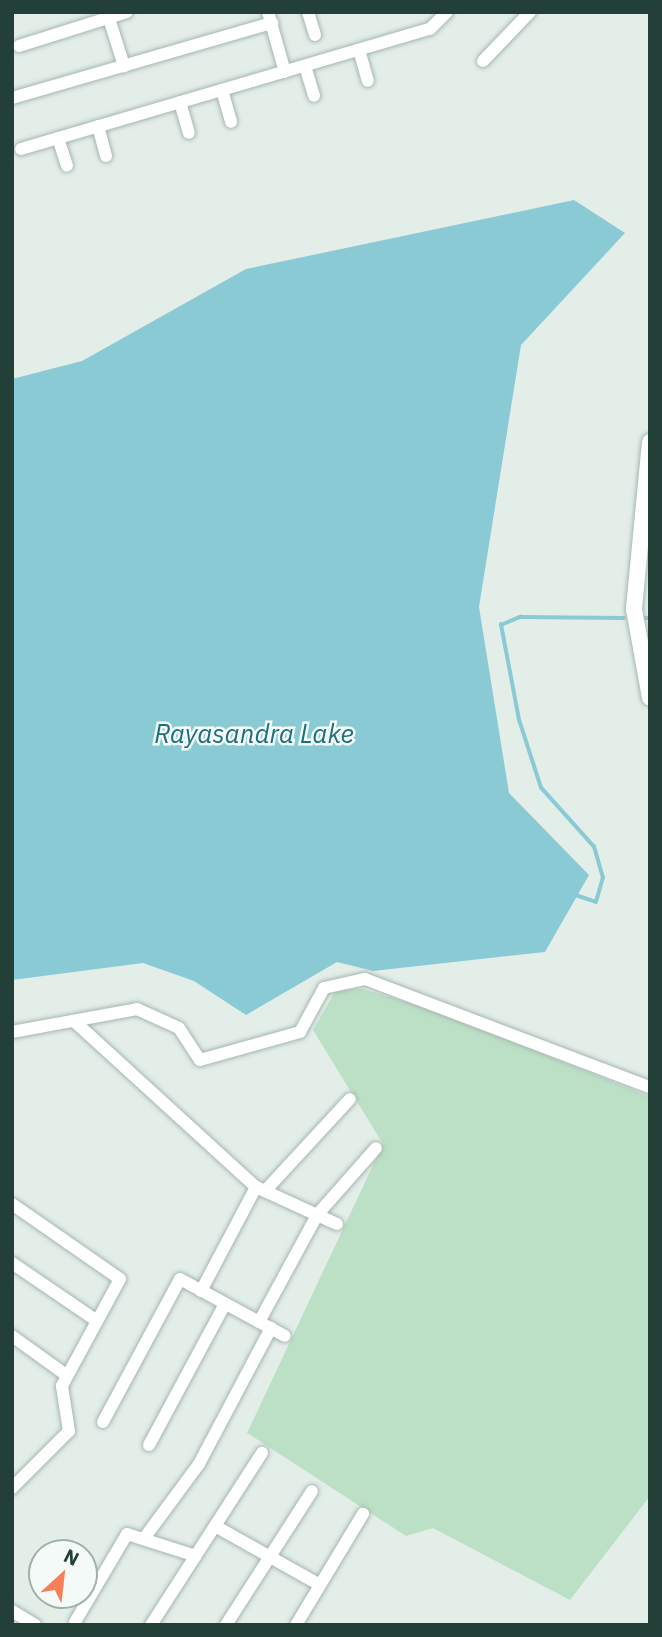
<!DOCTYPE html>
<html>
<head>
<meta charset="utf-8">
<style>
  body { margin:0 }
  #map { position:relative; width:662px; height:1637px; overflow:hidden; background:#e4eee9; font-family:"IBM Plex Sans",sans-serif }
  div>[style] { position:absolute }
  .green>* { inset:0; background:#bce0c5 }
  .water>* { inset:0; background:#8acad5 }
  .stream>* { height:3.5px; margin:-1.75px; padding:0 1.75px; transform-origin:1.75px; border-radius:1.75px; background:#8acad5 }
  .roads { filter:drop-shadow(0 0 2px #a6b6b0) drop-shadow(0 0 2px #a6b6b0) }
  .minor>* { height:12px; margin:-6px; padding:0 6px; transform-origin:6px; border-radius:6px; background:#fff }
  .tertiary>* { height:16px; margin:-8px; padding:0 8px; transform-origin:8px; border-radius:8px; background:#fff }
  span { translate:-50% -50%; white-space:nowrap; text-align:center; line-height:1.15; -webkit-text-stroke:5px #f4faf7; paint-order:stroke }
  .water-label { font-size:26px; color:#196f80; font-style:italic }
  .frame { position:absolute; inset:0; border:14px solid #224038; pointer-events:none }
  .north { position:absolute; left:28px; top:1539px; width:70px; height:70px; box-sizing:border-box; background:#f4faf7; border:2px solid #a0b0ab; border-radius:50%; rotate:27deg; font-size:19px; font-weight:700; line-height:28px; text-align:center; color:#224038 }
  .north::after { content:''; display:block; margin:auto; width:24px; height:32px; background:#f87e58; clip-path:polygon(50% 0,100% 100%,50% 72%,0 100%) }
</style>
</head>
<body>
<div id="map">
  <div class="green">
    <i style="clip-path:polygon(363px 989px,439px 1012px,650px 1097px,650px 1496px,570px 1600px,433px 1528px,406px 1536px,247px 1433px,383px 1144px,313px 1030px,336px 990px)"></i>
  </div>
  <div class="water">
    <i style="clip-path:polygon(574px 200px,625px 233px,521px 345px,479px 607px,509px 793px,589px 875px,545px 952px,373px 971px,337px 962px,246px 1015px,194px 981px,143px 963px,12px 980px,12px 379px,82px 361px,246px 269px)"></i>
  </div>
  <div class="stream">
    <i style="left:645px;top:618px;width:5px"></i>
    <i style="left:573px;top:894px;width:24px;rotate:19deg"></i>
    <i style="left:596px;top:902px;width:25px;rotate:-74deg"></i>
    <i style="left:603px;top:878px;width:32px;rotate:-106deg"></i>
    <i style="left:594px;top:847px;width:79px;rotate:-131.9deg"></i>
    <i style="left:541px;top:788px;width:71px;rotate:-107.9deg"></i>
    <i style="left:519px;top:720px;width:97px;rotate:-100.7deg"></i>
    <i style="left:501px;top:625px;width:21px;rotate:-23deg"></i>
    <i style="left:520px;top:617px;width:104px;rotate:0.6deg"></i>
  </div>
  <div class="roads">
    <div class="minor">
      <i style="left:107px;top:12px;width:57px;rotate:72.5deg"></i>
      <i style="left:268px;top:12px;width:62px;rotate:74.2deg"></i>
      <i style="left:308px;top:12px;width:24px;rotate:73deg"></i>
      <i style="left:19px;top:46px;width:113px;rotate:-17.5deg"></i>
      <i style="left:359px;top:50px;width:32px;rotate:74deg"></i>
      <i style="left:483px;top:61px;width:68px;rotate:-46.2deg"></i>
      <i style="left:305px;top:66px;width:31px;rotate:73deg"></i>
      <i style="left:222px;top:90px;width:33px;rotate:74deg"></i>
      <i style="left:12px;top:98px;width:271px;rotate:-16.1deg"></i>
      <i style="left:180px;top:102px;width:32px;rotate:74deg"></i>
      <i style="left:98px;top:126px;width:31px;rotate:75deg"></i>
      <i style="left:58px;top:138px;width:29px;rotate:72deg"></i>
      <i style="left:21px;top:149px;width:426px;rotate:-16.4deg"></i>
      <i style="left:430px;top:29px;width:24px;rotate:-45deg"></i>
      <i style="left:74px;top:1021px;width:246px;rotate:42.4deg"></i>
      <i style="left:256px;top:1187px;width:89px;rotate:24.6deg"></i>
      <i style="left:12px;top:1032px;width:127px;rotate:-10.4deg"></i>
      <i style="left:137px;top:1009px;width:46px;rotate:24.3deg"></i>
      <i style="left:179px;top:1028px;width:38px;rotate:57deg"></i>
      <i style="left:200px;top:1060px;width:104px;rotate:-15.6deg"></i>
      <i style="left:300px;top:1032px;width:50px;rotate:-61.4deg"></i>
      <i style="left:324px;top:988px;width:42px;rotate:-12.4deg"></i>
      <i style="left:365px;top:979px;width:305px;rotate:20.8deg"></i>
      <i style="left:265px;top:1191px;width:125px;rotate:-47.3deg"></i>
      <i style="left:12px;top:1204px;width:131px;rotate:34.8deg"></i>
      <i style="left:120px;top:1279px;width:122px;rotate:118.5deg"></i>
      <i style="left:62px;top:1386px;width:46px;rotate:81.2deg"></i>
      <i style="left:69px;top:1431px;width:81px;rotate:135deg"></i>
      <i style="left:12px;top:1263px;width:103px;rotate:34.3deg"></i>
      <i style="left:201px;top:1291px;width:118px;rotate:-62.1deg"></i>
      <i style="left:259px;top:1322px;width:122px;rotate:-61.5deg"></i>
      <i style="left:317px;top:1215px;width:89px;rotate:-48.6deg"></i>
      <i style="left:12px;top:1336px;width:67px;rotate:35.8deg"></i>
      <i style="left:103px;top:1422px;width:162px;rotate:-61.7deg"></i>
      <i style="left:180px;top:1279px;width:119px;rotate:28.5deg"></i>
      <i style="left:149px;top:1445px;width:160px;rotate:-61.7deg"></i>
      <i style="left:215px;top:1526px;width:120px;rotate:29.3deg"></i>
      <i style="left:145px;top:1537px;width:91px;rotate:-53.5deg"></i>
      <i style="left:199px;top:1464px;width:154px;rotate:-62.1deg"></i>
      <i style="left:12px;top:1611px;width:27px;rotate:31deg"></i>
      <i style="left:75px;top:1622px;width:102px;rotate:-59.4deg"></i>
      <i style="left:127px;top:1534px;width:72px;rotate:17.7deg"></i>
      <i style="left:151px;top:1625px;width:205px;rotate:-57.2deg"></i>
      <i style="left:226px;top:1625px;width:159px;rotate:-57.3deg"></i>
      <i style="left:296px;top:1625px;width:130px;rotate:-58.9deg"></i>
    </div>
    <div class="tertiary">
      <i style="left:650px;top:442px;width:168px;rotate:95.5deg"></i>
      <i style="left:634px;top:609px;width:90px;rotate:79.8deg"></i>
    </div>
  </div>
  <div class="water-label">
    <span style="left:254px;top:734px">Rayasandra Lake</span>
  </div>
  <div class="frame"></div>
  <div class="north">N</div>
</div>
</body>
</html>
